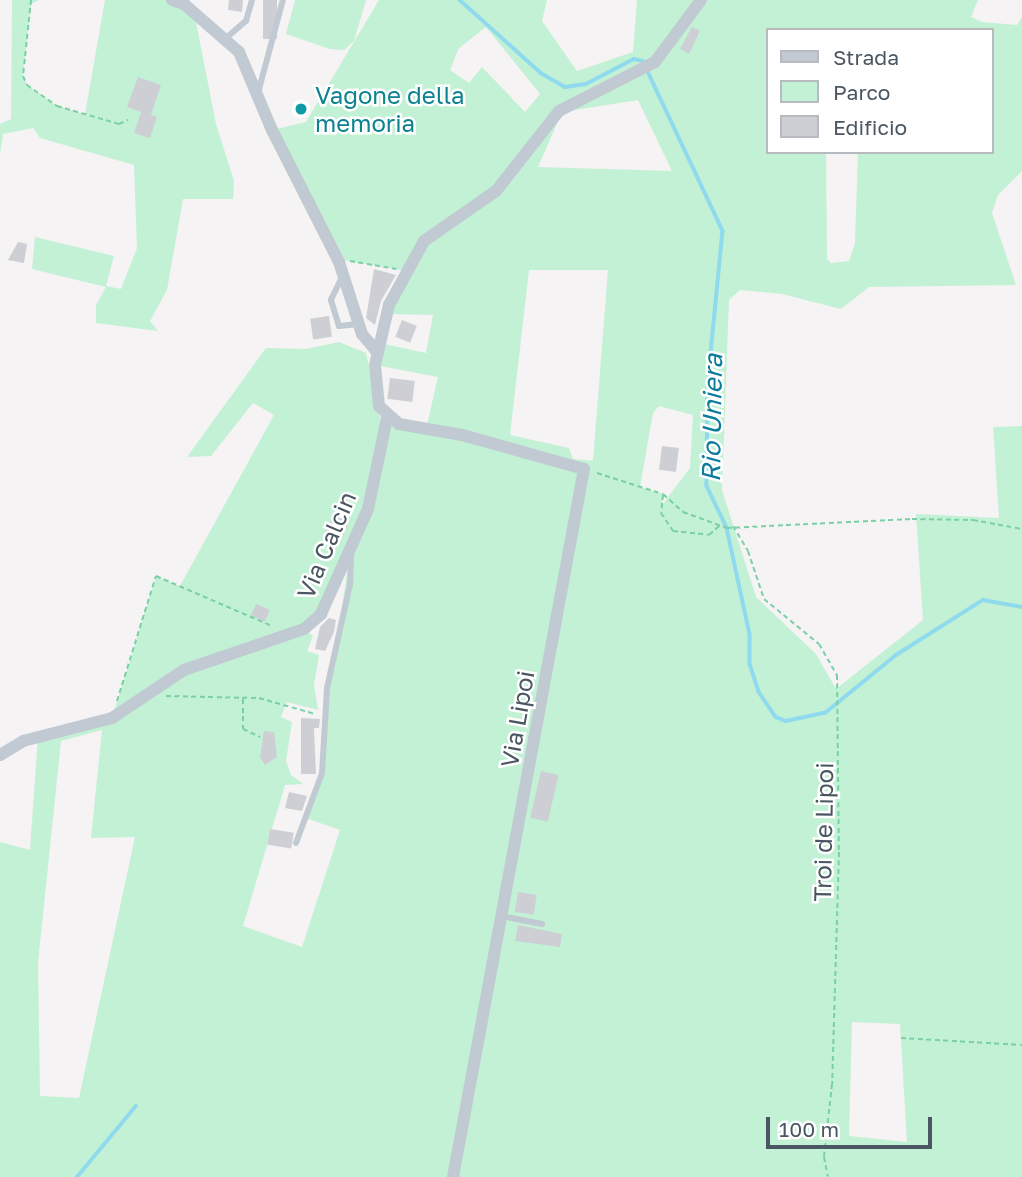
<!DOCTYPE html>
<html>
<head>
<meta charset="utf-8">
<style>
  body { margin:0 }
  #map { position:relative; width:1022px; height:1177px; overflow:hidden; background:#f5f3f3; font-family:"Golos Text",sans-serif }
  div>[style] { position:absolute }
  .green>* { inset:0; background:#c3f1d5 }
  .stream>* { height:3.5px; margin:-1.75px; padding:0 1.75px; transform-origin:1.75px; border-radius:1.75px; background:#90daee }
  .building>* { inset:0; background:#cdcfd5; transform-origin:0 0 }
  .path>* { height:2px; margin-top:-1px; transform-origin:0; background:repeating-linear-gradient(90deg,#7ad0a6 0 5px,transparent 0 8.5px) }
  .lane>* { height:6px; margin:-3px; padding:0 3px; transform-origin:3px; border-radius:3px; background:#c1cad2 }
  .street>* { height:12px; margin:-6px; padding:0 6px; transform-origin:6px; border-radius:6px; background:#c1cad2 }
  .dots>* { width:19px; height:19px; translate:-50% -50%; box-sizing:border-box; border:4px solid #fff; border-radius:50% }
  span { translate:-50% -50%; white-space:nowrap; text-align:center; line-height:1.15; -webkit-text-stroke:5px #fff; paint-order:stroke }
  .culture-label { font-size:24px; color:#0d838f }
  .left { translate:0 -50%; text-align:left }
  .street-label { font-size:24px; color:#4a5661 }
  .water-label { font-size:26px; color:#0c7c9b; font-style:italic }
  .legend { position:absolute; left:766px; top:28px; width:228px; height:126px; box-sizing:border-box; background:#fff; border:2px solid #b7bbc0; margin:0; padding:9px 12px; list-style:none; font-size:21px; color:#4a5661 }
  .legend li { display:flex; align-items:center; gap:14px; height:35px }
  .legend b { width:35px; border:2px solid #b7bbc0 }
  .scale { position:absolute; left:766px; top:1117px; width:166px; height:32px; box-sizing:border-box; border:4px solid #4a5661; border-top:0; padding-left:9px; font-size:21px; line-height:24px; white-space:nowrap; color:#4a5661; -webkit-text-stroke:5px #fff; paint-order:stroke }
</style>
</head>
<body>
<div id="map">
  <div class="green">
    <i style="clip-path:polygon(12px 0,39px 0,31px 4px,23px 76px,27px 85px,57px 106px,85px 114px,105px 0,172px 0,194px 12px,216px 124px,234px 181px,233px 199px,183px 199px,167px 290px,150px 321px,158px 331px,96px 323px,96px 305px,106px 287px,32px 269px,35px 237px,114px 256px,106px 286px,121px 289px,137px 248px,134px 165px,40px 138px,33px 128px,3px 134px,0 154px,0 124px,11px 119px)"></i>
    <i style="clip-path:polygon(295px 0,366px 0,354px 41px,344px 50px,330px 49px,286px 34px)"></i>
    <i style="clip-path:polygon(evenodd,379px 0,547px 0,542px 21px,577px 71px,633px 52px,637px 0,978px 0,971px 17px,982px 22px,1017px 25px,1022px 17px,1022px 171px,998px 195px,992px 213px,1016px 285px,869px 287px,841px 309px,782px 294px,740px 290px,729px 300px,722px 490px,756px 597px,816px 654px,836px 689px,923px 620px,916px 514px,999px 518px,993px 427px,1022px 426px,1022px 1177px,0 1177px,0 842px,30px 850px,38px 737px,112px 718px,156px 576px,180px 586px,274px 415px,253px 403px,211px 456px,187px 457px,266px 348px,306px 349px,339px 342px,366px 353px,380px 417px,456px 440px,426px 429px,438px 377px,375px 365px,380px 343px,426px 353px,433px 315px,387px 314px,407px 271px,343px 260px,272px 130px,306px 122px,379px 0,486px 27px,540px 94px,525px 112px,482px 67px,469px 83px,450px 70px,459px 48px,486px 27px,379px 0,768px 30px,992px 30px,992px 152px,858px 152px,855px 243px,849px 261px,831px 263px,827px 259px,826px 152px,768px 152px,768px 30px,379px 0,638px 100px,672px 171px,538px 167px,562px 112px,638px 100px,379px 0,529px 270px,608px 270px,593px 461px,573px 459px,569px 448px,510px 435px,529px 270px,379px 0,659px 406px,693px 415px,690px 468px,662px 505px,663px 494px,640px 487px,653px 413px,659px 406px,379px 0,351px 549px,322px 733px,322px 773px,306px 818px,340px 830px,302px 947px,243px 926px,285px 785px,303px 784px,291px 775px,286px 761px,292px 722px,281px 717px,287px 702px,318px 710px,314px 685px,319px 655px,307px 651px,313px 636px,304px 628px,321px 614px,351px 549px,379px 0,102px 730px,91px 838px,135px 837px,79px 1098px,40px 1096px,38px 963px,61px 741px,102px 730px,379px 0,852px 1022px,900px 1024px,907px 1142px,849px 1136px,852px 1022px)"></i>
  </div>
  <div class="stream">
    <i style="left:460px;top:0;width:109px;rotate:42deg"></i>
    <i style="left:541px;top:73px;width:28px;rotate:30deg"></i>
    <i style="left:565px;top:87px;width:21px;rotate:-8deg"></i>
    <i style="left:586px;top:84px;width:54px;rotate:-27.5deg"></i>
    <i style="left:634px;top:59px;width:9px;rotate:13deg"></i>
    <i style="left:643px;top:61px;width:188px;rotate:64.8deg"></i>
    <i style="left:723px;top:231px;width:154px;rotate:95.6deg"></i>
    <i style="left:708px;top:384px;width:102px;rotate:90.6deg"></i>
    <i style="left:707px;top:486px;width:47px;rotate:64.5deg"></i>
    <i style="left:727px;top:528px;width:108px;rotate:77.8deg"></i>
    <i style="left:750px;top:634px;width:30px;rotate:90deg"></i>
    <i style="left:750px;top:664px;width:29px;rotate:72deg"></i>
    <i style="left:759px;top:692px;width:30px;rotate:56deg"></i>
    <i style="left:776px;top:717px;width:11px;rotate:22deg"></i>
    <i style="left:786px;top:721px;width:40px;rotate:-12deg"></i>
    <i style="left:825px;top:713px;width:92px;rotate:-39.2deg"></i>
    <i style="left:896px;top:655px;width:103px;rotate:-32.3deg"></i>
    <i style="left:983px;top:600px;width:40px;rotate:10deg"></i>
    <i style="left:77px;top:1177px;width:92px;rotate:-50.3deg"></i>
  </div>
  <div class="building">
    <i style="clip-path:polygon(229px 0,243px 0,242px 12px,228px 10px)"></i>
    <i style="left:263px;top:0;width:14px;height:39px"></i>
    <i style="clip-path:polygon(692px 27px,700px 31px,689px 54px,680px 49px)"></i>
    <i style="clip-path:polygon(138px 77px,161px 85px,151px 115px,157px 117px,150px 138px,134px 133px,141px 112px,127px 107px)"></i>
    <i style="clip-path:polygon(18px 242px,27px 244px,24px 263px,8px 260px)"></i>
    <i style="clip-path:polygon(374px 269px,396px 275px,381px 301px,375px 325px,366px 318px)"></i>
    <i style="left:329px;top:316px;width:21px;height:19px;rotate:82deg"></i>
    <i style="left:402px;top:320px;width:16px;height:18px;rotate:22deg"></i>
    <i style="left:390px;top:378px;width:25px;height:21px;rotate:7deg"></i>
    <i style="left:662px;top:446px;width:17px;height:24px;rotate:7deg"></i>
    <i style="clip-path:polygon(346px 490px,348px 510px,342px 522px,348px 525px,340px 542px,324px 534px)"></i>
    <i style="left:256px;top:604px;width:15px;height:13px;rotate:23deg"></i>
    <i style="clip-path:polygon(329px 618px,336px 620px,334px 632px,325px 651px,315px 649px,320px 627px)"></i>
    <i style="clip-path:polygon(301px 718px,320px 719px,319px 728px,314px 728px,316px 774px,301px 774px)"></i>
    <i style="clip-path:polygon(264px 731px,274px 732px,277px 757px,265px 765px,260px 757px)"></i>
    <i style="left:541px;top:771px;width:18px;height:48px;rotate:13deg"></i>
    <i style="clip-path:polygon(289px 792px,307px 796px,302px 811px,285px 808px)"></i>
    <i style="left:270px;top:829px;width:24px;height:16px;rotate:9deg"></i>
    <i style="left:518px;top:892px;width:19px;height:20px;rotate:9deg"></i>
    <i style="clip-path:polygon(518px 925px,562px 934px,560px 947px,515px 941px)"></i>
  </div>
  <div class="path">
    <i style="left:31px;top:0;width:76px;rotate:96deg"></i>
    <i style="left:23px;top:76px;width:10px;rotate:66deg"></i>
    <i style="left:27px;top:85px;width:37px;rotate:35deg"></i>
    <i style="left:57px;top:106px;width:65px;rotate:16.2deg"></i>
    <i style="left:119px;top:124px;width:10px;rotate:-24deg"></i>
    <i style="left:350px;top:261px;width:47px;rotate:9.9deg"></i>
    <i style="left:597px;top:473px;width:69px;rotate:17.7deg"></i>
    <i style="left:663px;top:494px;width:27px;rotate:42deg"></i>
    <i style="left:683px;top:512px;width:47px;rotate:20deg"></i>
    <i style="left:727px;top:528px;width:185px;rotate:-2.8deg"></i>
    <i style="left:912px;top:519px;width:61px;rotate:0.9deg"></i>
    <i style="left:973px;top:520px;width:50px;rotate:10.4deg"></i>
    <i style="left:663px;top:495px;width:18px;rotate:96deg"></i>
    <i style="left:661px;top:513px;width:22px;rotate:56deg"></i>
    <i style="left:673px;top:531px;width:36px;rotate:6deg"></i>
    <i style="left:709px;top:535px;width:15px;rotate:-42deg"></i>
    <i style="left:733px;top:526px;width:29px;rotate:59deg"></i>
    <i style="left:748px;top:551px;width:51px;rotate:71.6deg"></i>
    <i style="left:764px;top:599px;width:71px;rotate:39.3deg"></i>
    <i style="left:819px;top:644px;width:36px;rotate:60deg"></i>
    <i style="left:837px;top:675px;width:177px;rotate:89.4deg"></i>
    <i style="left:839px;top:852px;width:232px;rotate:91.7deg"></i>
    <i style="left:832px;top:1084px;width:73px;rotate:96.3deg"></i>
    <i style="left:824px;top:1157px;width:20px;rotate:79deg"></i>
    <i style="left:166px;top:696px;width:93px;rotate:1.2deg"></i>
    <i style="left:259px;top:698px;width:58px;rotate:15.9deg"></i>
    <i style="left:243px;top:699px;width:30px;rotate:90deg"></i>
    <i style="left:243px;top:729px;width:19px;rotate:25deg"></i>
    <i style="left:117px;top:701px;width:131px;rotate:-72.7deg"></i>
    <i style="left:156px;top:576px;width:126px;rotate:23.3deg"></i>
    <i style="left:901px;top:1038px;width:121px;rotate:3.3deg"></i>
  </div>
  <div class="lane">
    <i style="left:225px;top:39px;width:28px;rotate:-41deg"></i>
    <i style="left:246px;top:21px;width:22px;rotate:-74deg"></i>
    <i style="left:258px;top:93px;width:96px;rotate:-75deg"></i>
    <i style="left:342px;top:277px;width:25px;rotate:116deg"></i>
    <i style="left:331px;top:300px;width:27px;rotate:73deg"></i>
    <i style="left:339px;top:326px;width:20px;rotate:-6deg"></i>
    <i style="left:296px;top:843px;width:75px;rotate:-69.6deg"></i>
    <i style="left:322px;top:773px;width:85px;rotate:-86.6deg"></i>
    <i style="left:327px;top:688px;width:107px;rotate:-77.5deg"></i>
    <i style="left:350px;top:584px;width:28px;rotate:-88deg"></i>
    <i style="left:501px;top:916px;width:42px;rotate:11deg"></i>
  </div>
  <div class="street">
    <i style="left:172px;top:0;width:13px;rotate:18deg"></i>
    <i style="left:184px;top:4px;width:73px;rotate:41.1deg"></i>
    <i style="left:239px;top:52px;width:85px;rotate:67.1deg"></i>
    <i style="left:272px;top:130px;width:148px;rotate:63.1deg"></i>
    <i style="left:339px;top:262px;width:76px;rotate:72.3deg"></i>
    <i style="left:362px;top:334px;width:25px;rotate:50deg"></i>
    <i style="left:0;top:755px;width:27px;rotate:-31deg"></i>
    <i style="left:23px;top:741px;width:92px;rotate:-14.5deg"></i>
    <i style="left:112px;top:718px;width:87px;rotate:-33.7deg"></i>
    <i style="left:184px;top:670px;width:127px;rotate:-18.9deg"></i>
    <i style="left:304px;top:629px;width:23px;rotate:-41deg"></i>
    <i style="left:321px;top:614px;width:115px;rotate:-65.9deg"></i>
    <i style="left:368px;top:509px;width:93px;rotate:-78.2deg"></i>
    <i style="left:453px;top:1177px;width:720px;rotate:-79.52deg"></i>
    <i style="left:584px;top:469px;width:127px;rotate:-164.4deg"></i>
    <i style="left:462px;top:435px;width:64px;rotate:-170.1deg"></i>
    <i style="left:399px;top:424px;width:27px;rotate:-138deg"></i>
    <i style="left:379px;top:406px;width:41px;rotate:-95.6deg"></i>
    <i style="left:375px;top:365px;width:62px;rotate:-76.9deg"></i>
    <i style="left:389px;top:305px;width:73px;rotate:-61.3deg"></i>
    <i style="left:424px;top:241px;width:88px;rotate:-34.8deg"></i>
    <i style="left:496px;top:191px;width:102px;rotate:-51.8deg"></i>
    <i style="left:559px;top:111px;width:108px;rotate:-27deg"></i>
    <i style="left:655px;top:62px;width:77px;rotate:-53.4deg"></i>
  </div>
  <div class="dots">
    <i style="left:301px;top:109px;background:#0f9aa8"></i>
  </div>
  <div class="culture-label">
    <span class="left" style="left:315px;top:109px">Vagone della<br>memoria</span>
  </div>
  <div class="street-label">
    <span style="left:326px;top:545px;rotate:-67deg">Via Calcin</span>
    <span style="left:517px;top:719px;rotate:-80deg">Via Lipoi</span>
    <span style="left:823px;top:832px;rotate:-89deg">Troi de Lipoi</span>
  </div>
  <div class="water-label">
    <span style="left:712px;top:418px;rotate:-89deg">Rio Uniera</span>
  </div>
  <ul class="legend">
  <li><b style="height:9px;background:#c1cad2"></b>Strada</li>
  <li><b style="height:19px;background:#c3f1d5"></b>Parco</li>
  <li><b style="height:19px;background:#cdcfd5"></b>Edificio</li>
  </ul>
  <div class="scale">100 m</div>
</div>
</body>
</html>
